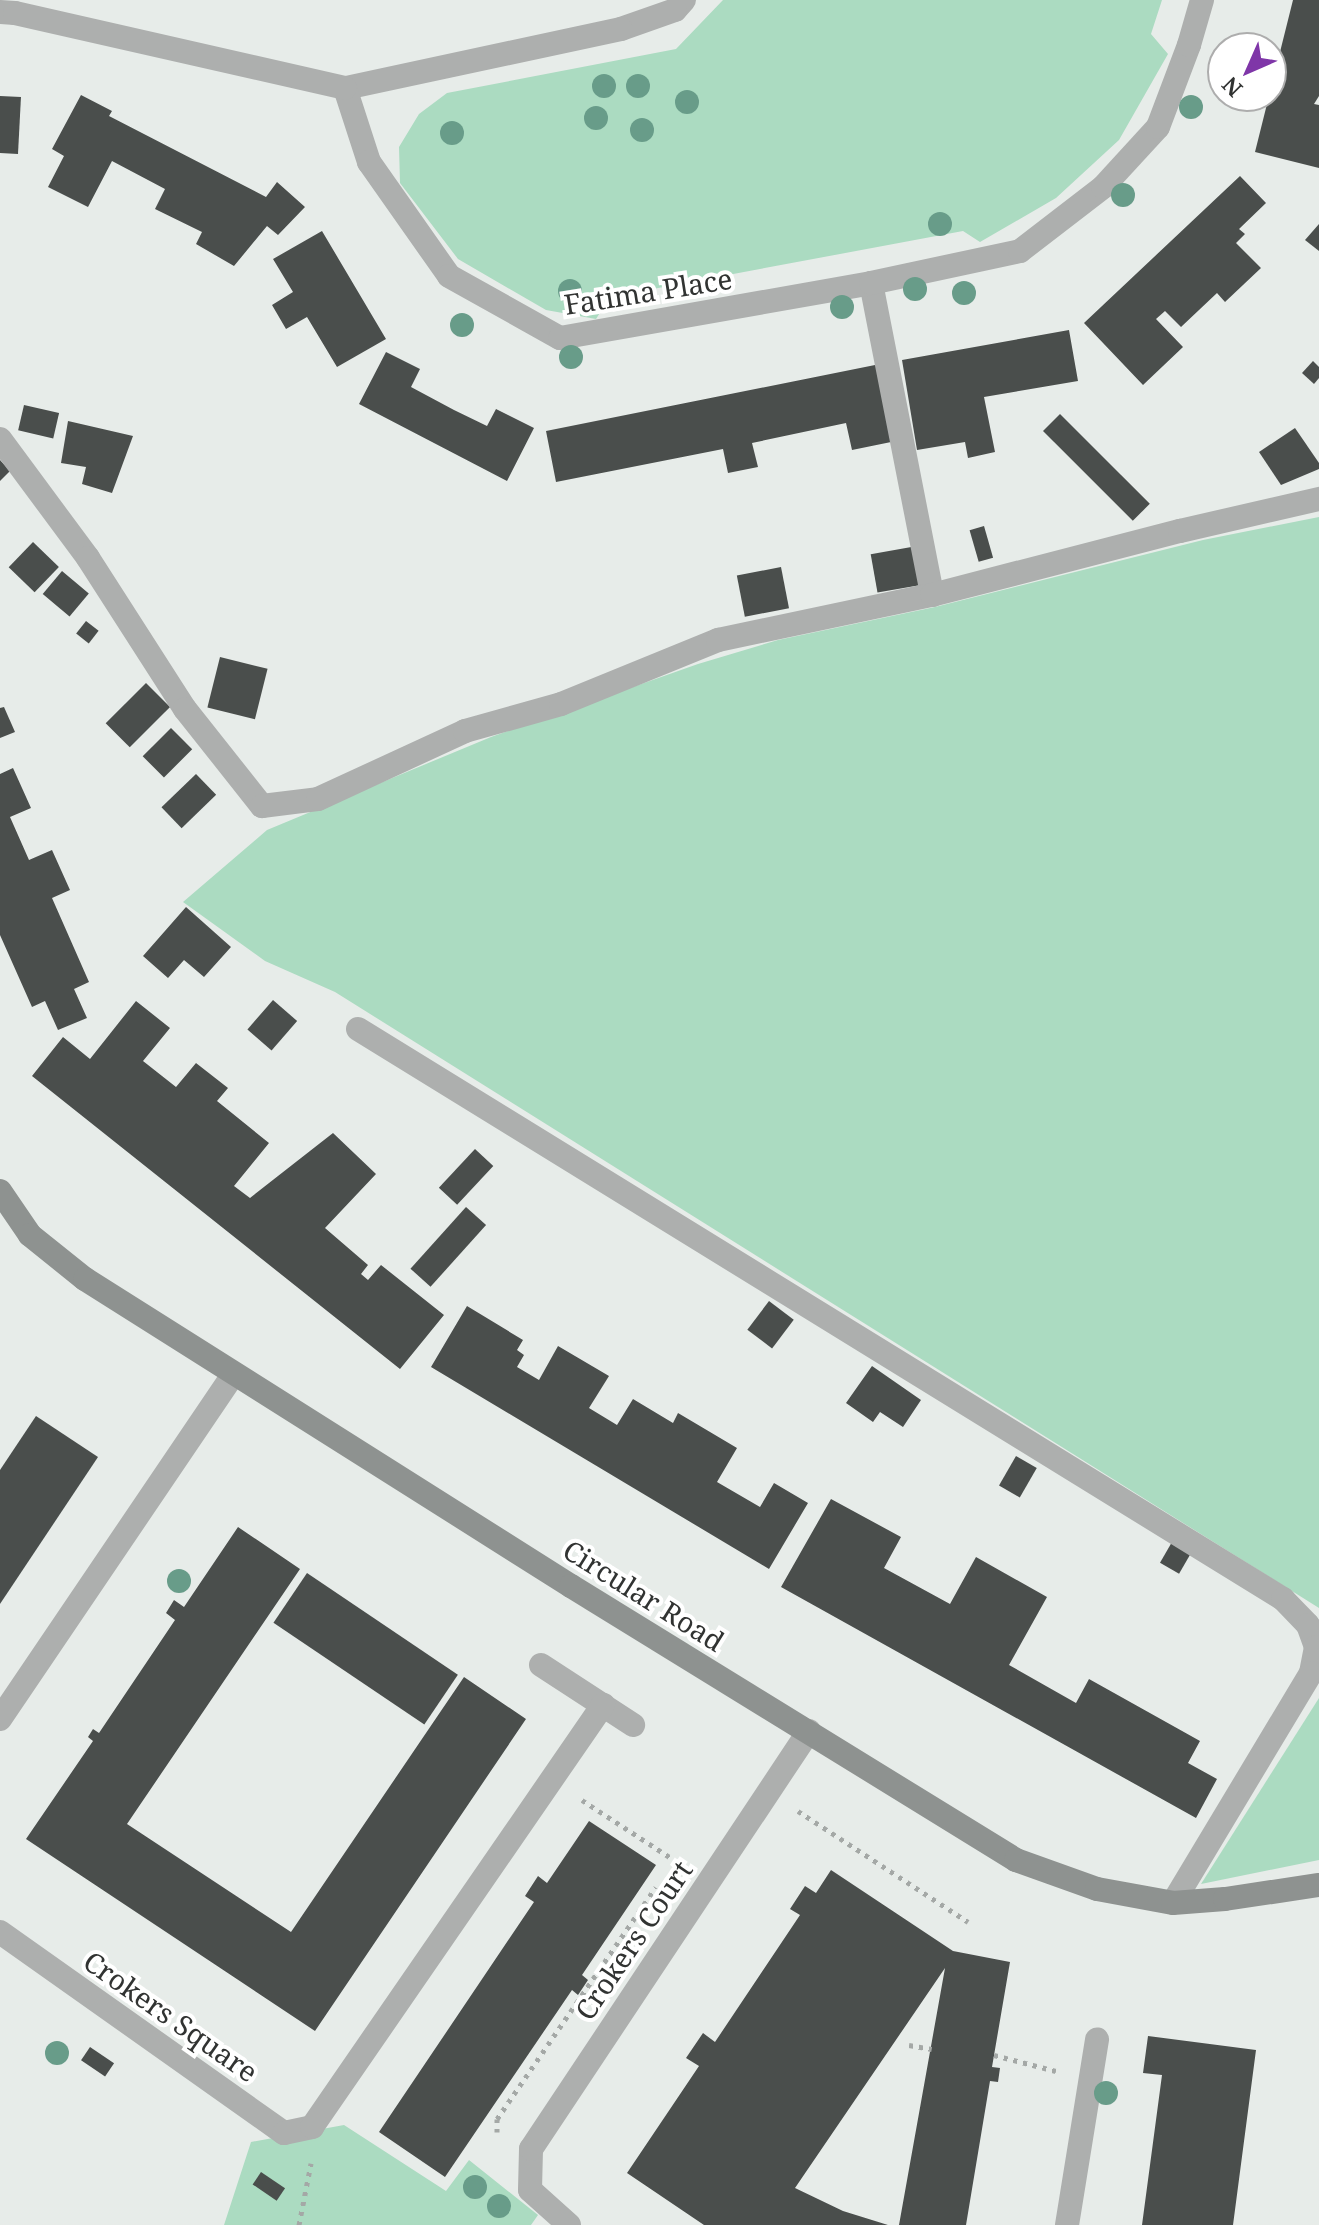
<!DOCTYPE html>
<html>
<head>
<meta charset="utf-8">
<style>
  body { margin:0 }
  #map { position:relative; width:1319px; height:2225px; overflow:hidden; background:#e7ece9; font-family:"Noto Serif",serif }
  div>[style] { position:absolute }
  .green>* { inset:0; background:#abdbc1 }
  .building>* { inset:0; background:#4a4e4c; transform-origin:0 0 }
  .path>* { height:5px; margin-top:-2.5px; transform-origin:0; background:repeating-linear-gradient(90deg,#a4a8a6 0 4px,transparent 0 10px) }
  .service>* { height:24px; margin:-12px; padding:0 12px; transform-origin:12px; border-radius:12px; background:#adafae }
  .minor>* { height:24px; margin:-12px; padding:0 12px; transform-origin:12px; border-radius:12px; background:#adafae }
  .secondary>* { height:24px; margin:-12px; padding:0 12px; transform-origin:12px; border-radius:12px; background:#8e9290 }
  .trees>* { width:24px; height:24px; margin:-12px; border-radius:50%; background:#689c89 }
  span { translate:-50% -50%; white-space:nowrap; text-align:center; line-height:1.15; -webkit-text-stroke:8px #fff; paint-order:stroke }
  .street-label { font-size:28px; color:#313332 }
  .north { position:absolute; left:1207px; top:32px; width:80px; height:80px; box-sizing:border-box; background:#fff; border:2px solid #adadad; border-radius:50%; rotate:225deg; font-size:22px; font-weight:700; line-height:32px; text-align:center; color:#313332 }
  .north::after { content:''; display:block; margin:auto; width:28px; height:36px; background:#7f36a8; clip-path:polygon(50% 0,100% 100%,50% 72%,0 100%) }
</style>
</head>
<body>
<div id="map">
  <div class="green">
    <i style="clip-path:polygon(723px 0,1162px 0,1151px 34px,1168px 54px,1119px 140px,1056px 198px,980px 242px,963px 231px,610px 297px,596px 319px,546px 310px,458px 259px,400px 183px,399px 147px,419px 114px,447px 93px,676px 49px)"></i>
    <i style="clip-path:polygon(1319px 517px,1319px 1608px,335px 992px,265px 961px,183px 902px,267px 830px,491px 737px,698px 664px,778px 640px,935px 607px,1203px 540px)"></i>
    <i style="clip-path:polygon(1319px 1698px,1319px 1860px,1201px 1884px)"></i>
    <i style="clip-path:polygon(344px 2125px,446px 2191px,469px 2160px,538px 2215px,531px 2225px,224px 2225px,251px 2142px)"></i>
  </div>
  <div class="building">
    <i style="clip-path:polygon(1293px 0,1319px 0,1319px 96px,1314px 104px,1319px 105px,1319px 168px,1255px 152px)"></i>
    <i style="clip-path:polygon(81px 95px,112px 111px,109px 116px,266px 197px,277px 182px,305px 207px,278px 235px,267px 226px,234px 266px,196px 244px,202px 232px,155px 209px,165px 189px,112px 161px,88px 207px,48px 187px,64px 156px,52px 149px)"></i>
    <i style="left:0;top:96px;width:21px;height:57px;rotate:3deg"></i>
    <i style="clip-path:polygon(1240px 176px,1266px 203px,1239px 229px,1245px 234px,1236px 243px,1261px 268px,1225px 302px,1217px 293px,1181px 327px,1165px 311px,1156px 319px,1183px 347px,1143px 385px,1084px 323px)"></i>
    <i style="clip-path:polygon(1319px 224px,1319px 251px,1305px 240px)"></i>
    <i style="clip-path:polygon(322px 231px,386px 339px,337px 367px,307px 317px,286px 329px,272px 305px,293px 292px,273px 259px)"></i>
    <i style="clip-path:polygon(1069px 330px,1078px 381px,984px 397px,995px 452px,968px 458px,965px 442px,917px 450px,902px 360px)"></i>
    <i style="clip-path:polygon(386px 352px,420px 369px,411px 387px,454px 410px,487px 426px,496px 409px,534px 428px,507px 481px,359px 404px)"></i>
    <i style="clip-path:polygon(1313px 361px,1319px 367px,1319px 378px,1314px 384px,1302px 373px)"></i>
    <i style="clip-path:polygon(880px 364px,896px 441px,852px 450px,846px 423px,752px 443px,758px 467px,728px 473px,723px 449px,556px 482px,546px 431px)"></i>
    <i style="left:24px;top:405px;width:36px;height:26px;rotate:13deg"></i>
    <i style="left:1060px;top:414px;width:127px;height:24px;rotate:45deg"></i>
    <i style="clip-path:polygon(68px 421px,133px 436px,112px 493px,82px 484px,86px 467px,61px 463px)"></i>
    <i style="clip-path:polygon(1295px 428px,1319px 463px,1319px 469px,1281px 485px,1259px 452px)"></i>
    <i style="clip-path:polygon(0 460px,10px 471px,0 481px)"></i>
    <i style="left:984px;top:526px;width:33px;height:15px;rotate:74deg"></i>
    <i style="left:33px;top:542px;width:36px;height:35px;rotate:44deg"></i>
    <i style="left:917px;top:546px;width:39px;height:47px;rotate:80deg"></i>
    <i style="left:781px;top:567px;width:42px;height:45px;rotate:79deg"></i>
    <i style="left:62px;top:571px;width:35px;height:30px;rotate:40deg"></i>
    <i style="left:86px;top:621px;width:16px;height:16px;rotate:38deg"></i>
    <i style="left:220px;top:657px;width:49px;height:52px;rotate:14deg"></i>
    <i style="left:146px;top:683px;width:34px;height:57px;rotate:45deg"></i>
    <i style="clip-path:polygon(4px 707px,15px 732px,0 738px,0 708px)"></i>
    <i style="left:171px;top:728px;width:30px;height:40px;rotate:45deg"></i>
    <i style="clip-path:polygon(13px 768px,31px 808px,10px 817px,29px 860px,52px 850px,70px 890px,52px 898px,89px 982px,74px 989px,87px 1018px,58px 1030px,45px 1001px,32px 1007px,0 935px,0 774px)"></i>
    <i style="left:196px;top:774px;width:29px;height:48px;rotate:46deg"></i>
    <i style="clip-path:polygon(186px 907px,231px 947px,204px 977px,184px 960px,168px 978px,143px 956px)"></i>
    <i style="left:273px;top:1000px;width:32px;height:39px;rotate:41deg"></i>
    <i style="clip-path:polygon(136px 1001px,170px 1028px,143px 1061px,176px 1087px,196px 1063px,228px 1088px,217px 1101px,269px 1143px,234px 1186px,250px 1198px,333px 1133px,376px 1174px,325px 1228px,368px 1265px,361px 1274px,368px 1280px,381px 1265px,444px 1315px,400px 1369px,32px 1076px,63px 1037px,90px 1059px)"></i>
    <i style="left:475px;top:1149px;width:25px;height:53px;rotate:43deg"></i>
    <i style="left:466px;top:1207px;width:27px;height:83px;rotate:42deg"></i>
    <i style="left:769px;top:1301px;width:31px;height:36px;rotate:37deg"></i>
    <i style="clip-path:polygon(467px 1306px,523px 1340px,517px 1350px,524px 1355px,517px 1367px,539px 1380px,558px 1346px,609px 1376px,589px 1408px,617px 1425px,633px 1399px,673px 1423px,678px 1413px,737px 1448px,717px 1482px,760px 1507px,774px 1483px,808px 1503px,769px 1569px,431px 1367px)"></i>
    <i style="clip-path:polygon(872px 1366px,921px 1400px,903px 1427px,880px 1412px,873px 1422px,846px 1403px)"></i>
    <i style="clip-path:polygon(36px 1416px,98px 1457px,0 1604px,0 1470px)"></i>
    <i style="left:1016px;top:1456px;width:24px;height:34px;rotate:30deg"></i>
    <i style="clip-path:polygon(831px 1499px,901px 1537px,884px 1568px,950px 1604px,976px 1557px,1047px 1597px,1009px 1665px,1076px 1703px,1089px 1679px,1200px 1741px,1188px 1763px,1217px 1779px,1196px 1818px,781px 1587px)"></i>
    <i style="clip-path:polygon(238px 1527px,300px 1569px,127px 1824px,291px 1932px,464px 1677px,526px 1719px,315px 2031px,26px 1839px,93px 1741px,88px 1737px,93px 1729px,99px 1733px,175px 1620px,166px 1613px,174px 1600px,184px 1607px)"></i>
    <i style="left:1172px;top:1542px;width:22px;height:24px;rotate:30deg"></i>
    <i style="left:307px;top:1573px;width:182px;height:60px;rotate:34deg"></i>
    <i style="clip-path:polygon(589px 1821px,656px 1865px,582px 1975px,588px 1980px,578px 1995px,572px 1990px,445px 2177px,379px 2132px,534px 1902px,525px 1896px,538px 1876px,547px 1883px)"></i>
    <i style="clip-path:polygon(831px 1870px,953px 1951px,1010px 1962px,992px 2067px,1000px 2068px,998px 2082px,990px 2081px,966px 2225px,899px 2225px,945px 1968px,795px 2188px,843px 2211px,888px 2225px,704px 2225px,627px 2173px,699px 2066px,686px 2058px,703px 2033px,715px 2042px,800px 1915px,790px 1909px,805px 1886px,816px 1893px)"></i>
    <i style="clip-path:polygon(1148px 2036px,1256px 2050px,1233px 2225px,1142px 2225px,1162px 2075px,1143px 2073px)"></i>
    <i style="left:90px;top:2047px;width:29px;height:16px;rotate:34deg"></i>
    <i style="left:261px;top:2172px;width:29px;height:15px;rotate:34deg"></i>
  </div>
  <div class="path">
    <i style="left:582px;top:1800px;width:113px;rotate:33.1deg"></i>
    <i style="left:798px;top:1811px;width:203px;rotate:33.1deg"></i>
    <i style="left:909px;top:2045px;width:23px;rotate:10deg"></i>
    <i style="left:994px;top:2055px;width:64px;rotate:14.5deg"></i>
    <i style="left:497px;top:2132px;width:13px;rotate:-90deg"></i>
    <i style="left:497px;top:2119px;width:281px;rotate:-55.6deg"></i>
    <i style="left:299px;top:2225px;width:63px;rotate:-79deg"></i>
  </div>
  <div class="service">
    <i style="left:871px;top:283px;width:318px;rotate:78.9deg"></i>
    <i style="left:0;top:439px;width:148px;rotate:53.5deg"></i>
    <i style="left:88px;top:558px;width:179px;rotate:57.3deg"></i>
    <i style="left:185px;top:709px;width:124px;rotate:51.6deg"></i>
    <i style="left:262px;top:806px;width:56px;rotate:-7.1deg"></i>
    <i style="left:318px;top:799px;width:162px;rotate:-24.8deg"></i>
    <i style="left:465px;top:731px;width:100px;rotate:-15.7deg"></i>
    <i style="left:561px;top:704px;width:170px;rotate:-22.2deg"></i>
    <i style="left:718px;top:640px;width:219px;rotate:-11.9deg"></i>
    <i style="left:932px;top:595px;width:256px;rotate:-14.5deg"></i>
    <i style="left:1180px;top:531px;width:143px;rotate:-13deg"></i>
    <i style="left:358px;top:1029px;width:1087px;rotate:31.64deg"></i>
    <i style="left:1283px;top:1599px;width:36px;rotate:46deg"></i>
    <i style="left:1308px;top:1625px;width:23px;rotate:70deg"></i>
    <i style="left:1316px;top:1647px;width:26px;rotate:101deg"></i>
    <i style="left:1311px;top:1673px;width:268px;rotate:121deg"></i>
  </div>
  <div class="minor">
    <i style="left:684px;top:0;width:13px;rotate:132deg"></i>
    <i style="left:675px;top:10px;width:57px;rotate:160.6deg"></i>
    <i style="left:621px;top:29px;width:282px;rotate:167.9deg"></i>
    <i style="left:345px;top:88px;width:78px;rotate:72deg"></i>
    <i style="left:369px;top:162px;width:139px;rotate:54.9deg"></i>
    <i style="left:449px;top:276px;width:127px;rotate:29.2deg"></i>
    <i style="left:560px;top:338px;width:316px;rotate:-10deg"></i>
    <i style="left:871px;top:283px;width:152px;rotate:-12.1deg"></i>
    <i style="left:1020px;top:251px;width:105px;rotate:-37.6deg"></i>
    <i style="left:1103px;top:187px;width:81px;rotate:-47.5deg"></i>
    <i style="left:1158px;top:127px;width:88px;rotate:-69.3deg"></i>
    <i style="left:1189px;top:45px;width:47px;rotate:-73.9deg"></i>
    <i style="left:0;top:12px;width:15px;rotate:4deg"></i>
    <i style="left:15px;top:13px;width:338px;rotate:12.8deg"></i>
    <i style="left:541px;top:1665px;width:110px;rotate:33.1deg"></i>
    <i style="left:0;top:1719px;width:417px;rotate:-55.9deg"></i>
    <i style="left:0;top:1932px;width:348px;rotate:35.3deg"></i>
    <i style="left:284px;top:2133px;width:29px;rotate:-12deg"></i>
    <i style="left:312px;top:2127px;width:513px;rotate:-55.41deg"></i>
    <i style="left:569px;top:2225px;width:52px;rotate:-138.1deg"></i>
    <i style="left:530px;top:2190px;width:41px;rotate:-88.6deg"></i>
    <i style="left:531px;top:2149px;width:502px;rotate:-56.37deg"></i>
    <i style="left:1067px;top:2225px;width:188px;rotate:-80.8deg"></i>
  </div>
  <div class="secondary">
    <i style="left:0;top:1191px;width:53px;rotate:55.7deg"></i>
    <i style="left:30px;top:1235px;width:70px;rotate:38.7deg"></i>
    <i style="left:85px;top:1279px;width:575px;rotate:32.28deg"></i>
    <i style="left:571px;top:1586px;width:523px;rotate:31.62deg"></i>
    <i style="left:1016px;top:1860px;width:86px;rotate:19.7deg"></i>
    <i style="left:1097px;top:1889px;width:77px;rotate:10.4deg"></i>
    <i style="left:1173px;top:1903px;width:52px;rotate:-4.4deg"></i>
    <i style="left:1225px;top:1899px;width:95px;rotate:-8.5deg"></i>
  </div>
  <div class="trees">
    <i style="left:604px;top:86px"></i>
    <i style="left:638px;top:86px"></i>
    <i style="left:687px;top:102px"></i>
    <i style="left:1191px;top:107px"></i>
    <i style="left:596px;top:118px"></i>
    <i style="left:642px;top:130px"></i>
    <i style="left:452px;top:133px"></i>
    <i style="left:1123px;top:195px"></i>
    <i style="left:940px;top:224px"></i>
    <i style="left:915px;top:289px"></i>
    <i style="left:570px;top:291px"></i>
    <i style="left:964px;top:293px"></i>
    <i style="left:842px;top:307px"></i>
    <i style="left:462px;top:325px"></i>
    <i style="left:571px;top:357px"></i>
    <i style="left:179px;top:1581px"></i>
    <i style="left:57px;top:2053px"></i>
    <i style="left:1106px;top:2093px"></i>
    <i style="left:475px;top:2187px"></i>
    <i style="left:499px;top:2206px"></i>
  </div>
  <div class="street-label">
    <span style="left:648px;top:291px;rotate:-9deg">Fatima Place</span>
    <span style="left:644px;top:1595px;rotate:32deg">Circular Road</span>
    <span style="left:633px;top:1940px;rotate:-56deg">Crokers Court</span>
    <span style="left:171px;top:2016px;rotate:35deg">Crokers Square</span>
  </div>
  <div class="north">N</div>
</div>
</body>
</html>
